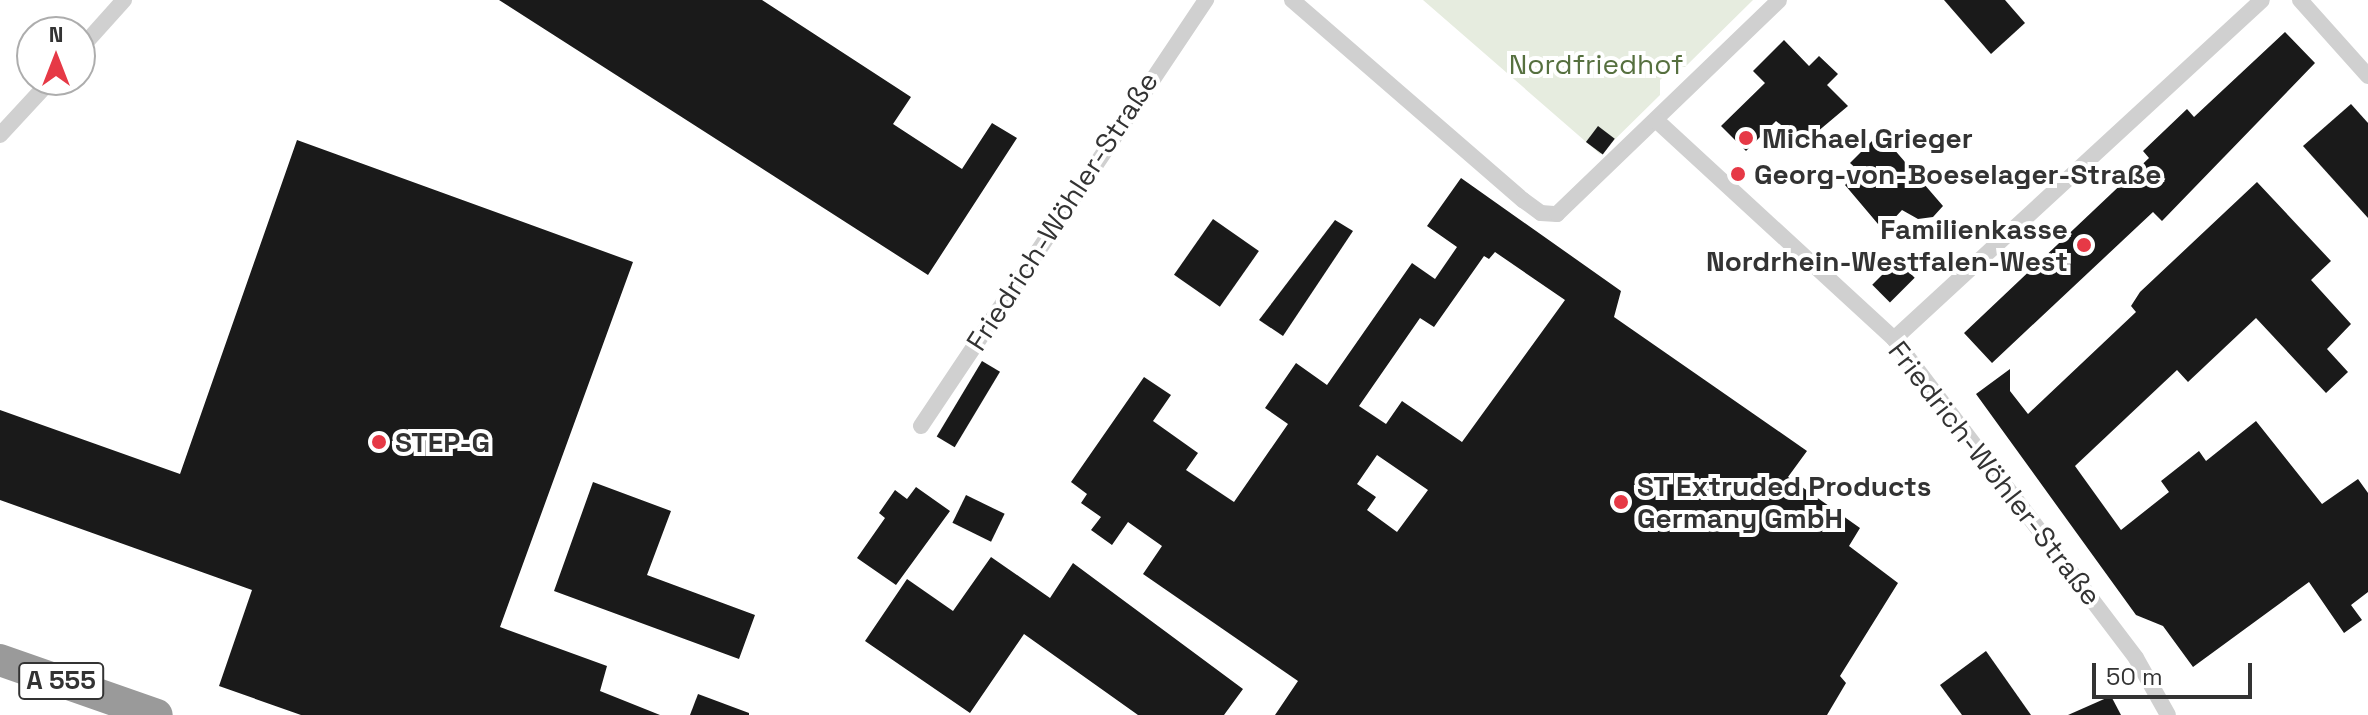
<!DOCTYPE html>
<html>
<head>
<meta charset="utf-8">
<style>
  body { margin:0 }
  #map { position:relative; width:2368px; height:715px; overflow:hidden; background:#fff; font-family:"Space Grotesk",sans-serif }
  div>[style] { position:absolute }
  .green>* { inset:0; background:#e6ecdf }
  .building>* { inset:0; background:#1a1a1a; transform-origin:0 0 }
  .street>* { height:16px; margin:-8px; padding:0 8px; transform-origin:8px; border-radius:8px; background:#d0d0d0 }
  .highway>* { height:32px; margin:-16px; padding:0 16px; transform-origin:16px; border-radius:16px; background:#9a9a9a }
  .dots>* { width:22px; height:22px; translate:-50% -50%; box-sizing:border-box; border:4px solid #fff; border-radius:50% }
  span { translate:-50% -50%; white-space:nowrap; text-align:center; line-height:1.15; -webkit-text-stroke:8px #fff; paint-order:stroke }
  .shield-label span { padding:2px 6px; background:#fff; border:2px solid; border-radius:6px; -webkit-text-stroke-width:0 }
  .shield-label { font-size:26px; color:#333; font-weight:700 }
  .park-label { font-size:28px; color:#56703f }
  .poi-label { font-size:28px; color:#333; font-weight:700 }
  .left { translate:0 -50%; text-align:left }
  .right { translate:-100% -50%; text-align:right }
  .street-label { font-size:28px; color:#333 }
  .north { position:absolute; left:16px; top:16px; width:80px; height:80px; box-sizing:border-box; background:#fff; border:2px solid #adadad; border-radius:50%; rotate:0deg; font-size:22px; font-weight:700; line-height:32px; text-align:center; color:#333 }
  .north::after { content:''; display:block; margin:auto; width:28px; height:36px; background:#e63946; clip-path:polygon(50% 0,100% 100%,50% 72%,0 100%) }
  .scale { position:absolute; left:2092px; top:663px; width:160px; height:36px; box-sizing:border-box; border:4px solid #333; border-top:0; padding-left:10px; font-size:24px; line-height:28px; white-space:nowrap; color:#333; -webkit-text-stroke:6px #fff; paint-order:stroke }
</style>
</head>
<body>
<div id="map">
  <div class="green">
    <i style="clip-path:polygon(1423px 0,1753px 0,1685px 67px,1675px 65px,1660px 80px,1660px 95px,1600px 154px)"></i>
  </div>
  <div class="building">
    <i style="clip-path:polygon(499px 0,762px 0,911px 97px,893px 124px,962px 169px,992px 123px,1017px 138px,928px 275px)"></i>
    <i style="clip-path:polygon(1944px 0,2005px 0,2025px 23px,1991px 54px)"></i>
    <i style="clip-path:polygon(2285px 32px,2315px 63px,2162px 221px,2153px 212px,1992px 363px,1964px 333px,2149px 158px,2143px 151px,2187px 109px,2194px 117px)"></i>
    <i style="clip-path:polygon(1784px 40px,1809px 66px,1819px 56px,1838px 74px,1827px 85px,1848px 106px,1804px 143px,1776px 121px,1746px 151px,1721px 126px,1765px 83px,1753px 71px)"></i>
    <i style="clip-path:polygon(2351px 104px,2368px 123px,2368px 218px,2303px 146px)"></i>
    <i style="left:1598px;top:126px;width:21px;height:20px;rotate:37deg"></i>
    <i style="clip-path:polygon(1880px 133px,1943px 206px,1933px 217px,1918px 219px,1902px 210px,1890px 223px,1878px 224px,1845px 185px,1859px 171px,1850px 163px)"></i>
    <i style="clip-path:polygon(297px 140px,633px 262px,500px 627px,607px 666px,600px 691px,660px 715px,301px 715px,219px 686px,252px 590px,0 500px,0 410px,180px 474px)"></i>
    <i style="clip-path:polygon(evenodd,1461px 178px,1621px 291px,1614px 317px,1807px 451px,1788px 477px,1860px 528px,1849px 546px,1898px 583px,1840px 676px,1846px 683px,1827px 715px,1275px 715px,1298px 681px,1143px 574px,1162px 546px,1128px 522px,1112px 545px,1091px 530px,1101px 517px,1081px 503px,1087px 494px,1071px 482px,1144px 377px,1171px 395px,1153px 421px,1198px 453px,1186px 470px,1234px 502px,1288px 424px,1265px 408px,1296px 363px,1327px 385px,1412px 263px,1435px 279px,1457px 247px,1427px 226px,1461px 178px,1495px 252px,1565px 300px,1462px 442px,1402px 401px,1386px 424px,1359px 406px,1420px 318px,1434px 327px,1484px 256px,1489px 259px,1495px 252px,1461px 178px,1377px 455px,1428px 490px,1397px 532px,1367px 510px,1376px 497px,1357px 484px,1377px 455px)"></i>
    <i style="clip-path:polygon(2257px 182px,2331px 261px,2311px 280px,2351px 324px,2327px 349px,2348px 372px,2326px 393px,2256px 318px,2188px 382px,2177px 370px,2075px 466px,2121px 530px,2169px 492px,2161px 481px,2199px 451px,2206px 461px,2256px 421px,2322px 504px,2358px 479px,2368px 493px,2368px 592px,2351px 605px,2362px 620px,2344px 633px,2309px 582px,2193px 667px,2163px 626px,2136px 615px,1976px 394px,2010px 369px,2010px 391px,2028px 414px,2136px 312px,2131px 306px,2140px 292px)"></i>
    <i style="left:1213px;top:219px;width:56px;height:68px;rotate:35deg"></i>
    <i style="clip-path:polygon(1335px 220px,1353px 231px,1283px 336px,1259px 320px)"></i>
    <i style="left:1897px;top:260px;width:25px;height:35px;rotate:45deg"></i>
    <i style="left:982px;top:361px;width:21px;height:88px;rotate:31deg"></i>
    <i style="clip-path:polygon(593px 482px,671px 511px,647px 575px,755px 615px,739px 659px,554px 591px)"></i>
    <i style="clip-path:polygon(916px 487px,950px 511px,896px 585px,857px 558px,885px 518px,879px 513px,895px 490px,907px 499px)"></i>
    <i style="left:966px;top:495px;width:43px;height:31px;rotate:26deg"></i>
    <i style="clip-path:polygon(991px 557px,1050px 598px,1073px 563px,1243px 689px,1224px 715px,1138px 715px,1024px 634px,970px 713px,865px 641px,907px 579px,953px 611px)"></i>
    <i style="clip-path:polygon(1986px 651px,2031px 715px,1962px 715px,1940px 685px)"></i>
    <i style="clip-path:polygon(698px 694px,749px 713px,749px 715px,690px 715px)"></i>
    <i style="clip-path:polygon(2111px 696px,2121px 715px,2068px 715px)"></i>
  </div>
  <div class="street">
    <i style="left:1292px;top:0;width:306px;rotate:40.9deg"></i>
    <i style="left:1523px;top:200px;width:22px;rotate:36deg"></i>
    <i style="left:1541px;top:213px;width:16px;rotate:4deg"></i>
    <i style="left:1557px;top:214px;width:308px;rotate:-43.9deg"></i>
    <i style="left:2300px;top:0;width:102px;rotate:48.2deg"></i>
    <i style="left:80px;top:49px;width:66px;rotate:-48.1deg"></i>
    <i style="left:1656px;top:120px;width:323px;rotate:42.6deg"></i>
    <i style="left:1894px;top:339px;width:400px;rotate:52.8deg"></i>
    <i style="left:2136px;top:658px;width:65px;rotate:60.7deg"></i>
    <i style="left:0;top:135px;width:75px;rotate:-47.2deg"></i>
    <i style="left:1894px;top:339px;width:500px;rotate:-42.65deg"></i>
    <i style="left:921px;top:426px;width:513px;rotate:-56.22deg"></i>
  </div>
  <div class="highway">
    <i style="left:0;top:660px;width:166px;rotate:19.3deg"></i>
  </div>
  <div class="dots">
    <i style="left:1746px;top:138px;background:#e63946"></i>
    <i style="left:1738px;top:174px;background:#e63946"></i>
    <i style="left:2084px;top:245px;background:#e63946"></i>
    <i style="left:379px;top:442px;background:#e63946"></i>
    <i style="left:1621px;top:502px;background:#e63946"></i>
  </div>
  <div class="shield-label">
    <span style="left:61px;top:681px">A 555</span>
  </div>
  <div class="park-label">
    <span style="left:1596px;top:64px">Nordfriedhof</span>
  </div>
  <div class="poi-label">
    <span class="left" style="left:1762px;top:138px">Michael Grieger</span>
    <span class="left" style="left:1754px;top:174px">Georg-von-Boeselager-Straße</span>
    <span class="right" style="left:2068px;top:245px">Familienkasse<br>Nordrhein-Westfalen-West</span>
    <span class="left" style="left:395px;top:442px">STEP-G</span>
    <span class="left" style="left:1637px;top:502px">ST Extruded Products<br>Germany GmbH</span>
  </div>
  <div class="street-label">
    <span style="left:1062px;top:211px;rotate:-57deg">Friedrich-Wöhler-Straße</span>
    <span style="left:1995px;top:473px;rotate:52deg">Friedrich-Wöhler-Straße</span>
  </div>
  <div class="north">N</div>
  <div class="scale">50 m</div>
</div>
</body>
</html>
